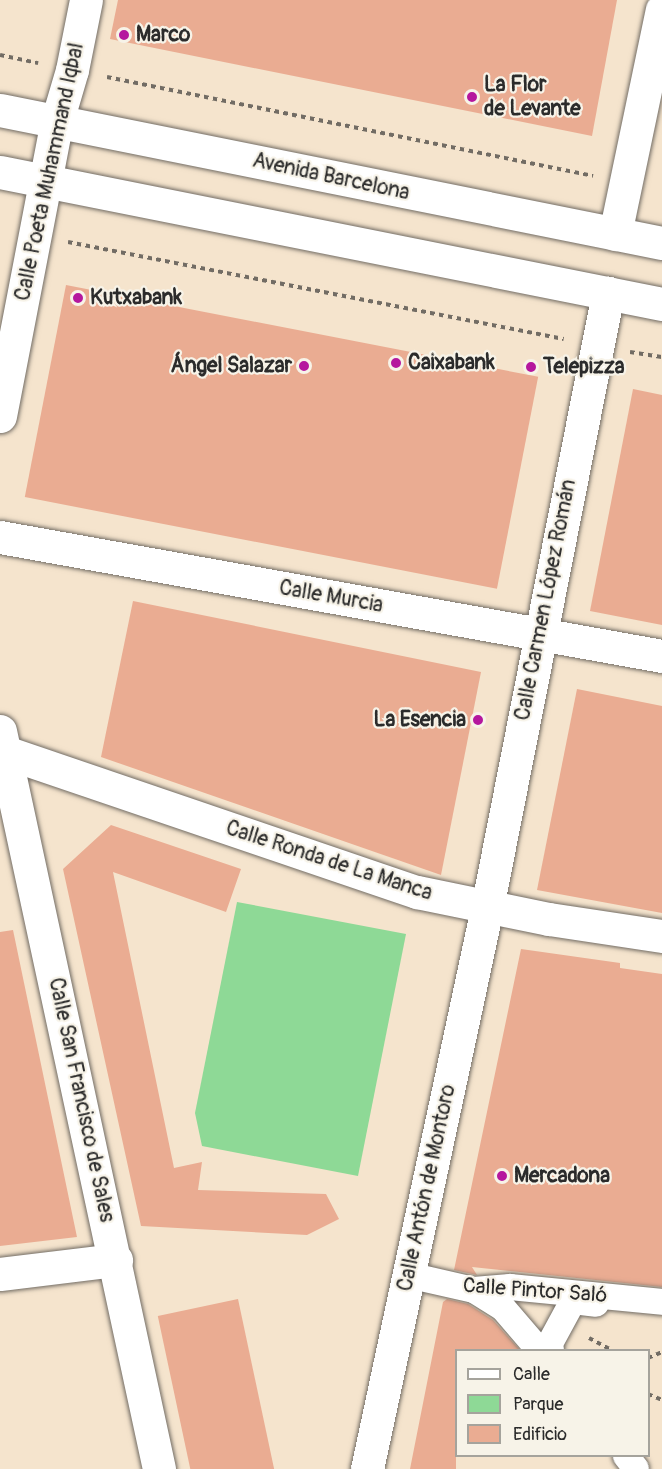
<!DOCTYPE html>
<html>
<head>
<meta charset="utf-8">
<style>
  body { margin:0 }
  #map { position:relative; width:662px; height:1469px; overflow:hidden; background:#f5e4cd; font-family:Pangolin,sans-serif }
  div>[style] { position:absolute }
  .green>* { inset:0; background:#8ed996 }
  .building>* { inset:0; background:#eaac92; transform-origin:0 0 }
  .path>* { height:4px; margin-top:-2px; transform-origin:0; background:repeating-linear-gradient(90deg,#726c64 0 4.5px,transparent 0 9px) }
  .roads { filter:drop-shadow(0 0 2px #726c64) drop-shadow(0 0 2px #726c64) }
  .pedestrian>* { height:26px; margin:-13px; padding:0 13px; transform-origin:13px; border-radius:13px; background:#fff }
  .minor>* { height:33px; margin:-16.5px; padding:0 16.5px; transform-origin:16.5px; border-radius:16.5px; background:#fff }
  .primary>* { height:33px; margin:-16.5px; padding:0 16.5px; transform-origin:16.5px; border-radius:16.5px; background:#fff }
  .dots>* { width:16px; height:16px; translate:-50% -50%; box-sizing:border-box; border:3px solid #f7f3e8; border-radius:50% }
  span { translate:-50% -50%; white-space:nowrap; text-align:center; line-height:1.15; -webkit-text-stroke:4.5px #f7f3e8; paint-order:stroke }
  .poi-label { font-size:21px; color:#2b2b2b; font-weight:700 }
  .left { translate:0 -50%; text-align:left }
  .right { translate:-100% -50%; text-align:right }
  .street-label { font-size:21px; color:#2b2b2b }
  .legend { position:absolute; left:455px; top:1349px; width:195px; height:108px; box-sizing:border-box; background:#f7f3e8; border:2px solid #a5a39c; margin:0; padding:8px 10px; list-style:none; font-size:18px; color:#2b2b2b }
  .legend li { display:flex; align-items:center; gap:12px; height:30px }
  .legend b { width:30px; border:2px solid #a5a39c }
</style>
</head>
<body>
<div id="map">
  <div class="green">
    <i style="clip-path:polygon(237px 902px,406px 934px,358px 1176px,202px 1146px,195px 1113px)"></i>
  </div>
  <div class="building">
    <i style="clip-path:polygon(118px 0,617px 0,592px 136px,110px 39px)"></i>
    <i style="left:66px;top:285px;width:481px;height:216px;rotate:11deg"></i>
    <i style="clip-path:polygon(633px 389px,662px 395px,662px 625px,590px 611px)"></i>
    <i style="clip-path:polygon(133px 601px,481px 672px,441px 875px,101px 757px)"></i>
    <i style="clip-path:polygon(577px 689px,662px 706px,662px 913px,537px 890px)"></i>
    <i style="clip-path:polygon(111px 825px,241px 869px,226px 912px,113px 872px,174px 1168px,202px 1162px,198px 1190px,326px 1194px,339px 1219px,307px 1235px,141px 1226px,63px 869px)"></i>
    <i style="clip-path:polygon(13px 930px,77px 1237px,0 1246px,0 932px)"></i>
    <i style="clip-path:polygon(521px 949px,620px 963px,620px 968px,662px 974px,662px 1287px,472px 1267px,477px 1275px,454px 1270px)"></i>
    <i style="left:238px;top:1299px;width:174px;height:82px;rotate:78deg"></i>
    <i style="clip-path:polygon(447px 1299px,468px 1304px,493px 1320px,520px 1350px,456px 1350px,456px 1469px,410px 1469px,443px 1302px)"></i>
  </div>
  <div class="path">
    <i style="left:0;top:55px;width:39px;rotate:12deg"></i>
    <i style="left:107px;top:77px;width:496px;rotate:11.5deg"></i>
    <i style="left:68px;top:242px;width:505px;rotate:11.07deg"></i>
    <i style="left:630px;top:352px;width:32px;rotate:9deg"></i>
    <i style="left:589px;top:1338px;width:26px;rotate:28deg"></i>
    <i style="left:648px;top:1358px;width:15px;rotate:-23deg"></i>
    <i style="left:648px;top:1394px;width:15px;rotate:23deg"></i>
  </div>
  <div class="roads">
    <div class="pedestrian">
      <i style="left:408px;top:1275px;width:68px;rotate:12.8deg"></i>
      <i style="left:474px;top:1290px;width:36px;rotate:-5deg"></i>
      <i style="left:510px;top:1287px;width:153px;rotate:5.6deg"></i>
      <i style="left:474px;top:1290px;width:34px;rotate:32deg"></i>
      <i style="left:503px;top:1308px;width:55px;rotate:49.4deg"></i>
      <i style="left:551px;top:1350px;width:4px;rotate:-135deg"></i>
      <i style="left:548px;top:1347px;width:52px;rotate:-61.5deg"></i>
      <i style="left:573px;top:1301px;width:23px;rotate:7deg"></i>
      <i style="left:626px;top:1456px;width:16px;rotate:52deg"></i>
    </div>
    <div class="minor">
      <i style="left:615px;top:234px;width:229px;rotate:-78.2deg"></i>
      <i style="left:0;top:416px;width:300px;rotate:-79.1deg"></i>
      <i style="left:57px;top:121px;width:53px;rotate:-73.6deg"></i>
      <i style="left:72px;top:70px;width:71px;rotate:-78.7deg"></i>
      <i style="left:0;top:537px;width:673px;rotate:10.19deg"></i>
      <i style="left:0;top:731px;width:755px;rotate:77.84deg"></i>
      <i style="left:5px;top:752px;width:435px;rotate:18.8deg"></i>
      <i style="left:417px;top:892px;width:135px;rotate:11.6deg"></i>
      <i style="left:549px;top:919px;width:114px;rotate:8.6deg"></i>
      <i style="left:0;top:1274px;width:117px;rotate:-6.9deg"></i>
      <i style="left:367px;top:1469px;width:574px;rotate:-77.93deg"></i>
      <i style="left:487px;top:908px;width:627px;rotate:-78.87deg"></i>
    </div>
    <div class="primary">
      <i style="left:0;top:110px;width:675px;rotate:11.36deg"></i>
      <i style="left:0;top:172px;width:675px;rotate:11.28deg"></i>
    </div>
  </div>
  <div class="dots">
    <i style="left:124px;top:35px;background:#b5179e"></i>
    <i style="left:472px;top:97px;background:#b5179e"></i>
    <i style="left:78px;top:298px;background:#b5179e"></i>
    <i style="left:396px;top:363px;background:#b5179e"></i>
    <i style="left:304px;top:366px;background:#b5179e"></i>
    <i style="left:531px;top:367px;background:#b5179e"></i>
    <i style="left:478px;top:720px;background:#b5179e"></i>
    <i style="left:502px;top:1176px;background:#b5179e"></i>
  </div>
  <div class="poi-label">
    <span class="left" style="left:136px;top:35px">Marco</span>
    <span class="left" style="left:484px;top:97px">La Flor<br>de Levante</span>
    <span class="left" style="left:90px;top:298px">Kutxabank</span>
    <span class="left" style="left:408px;top:363px">Caixabank</span>
    <span class="right" style="left:292px;top:366px">Ángel Salazar</span>
    <span class="left" style="left:543px;top:367px">Telepizza</span>
    <span class="right" style="left:466px;top:720px">La Esencia</span>
    <span class="left" style="left:514px;top:1176px">Mercadona</span>
  </div>
  <div class="street-label">
    <span style="left:50px;top:172px;rotate:-78deg">Calle Poeta Muhammand Iqbal</span>
    <span style="left:331px;top:177px;rotate:12deg">Avenida Barcelona</span>
    <span style="left:331px;top:597px;rotate:10deg">Calle Murcia</span>
    <span style="left:546px;top:600px;rotate:-79deg">Calle Carmen López Román</span>
    <span style="left:329px;top:861px;rotate:18deg">Calle Ronda de La Manca</span>
    <span style="left:81px;top:1100px;rotate:78deg">Calle San Francisco de Sales</span>
    <span style="left:427px;top:1188px;rotate:-78deg">Calle Antón de Montoro</span>
    <span style="left:535px;top:1291px;rotate:4deg">Calle Pintor Saló</span>
  </div>
  <ul class="legend">
  <li><b style="height:8px;background:#fff"></b>Calle</li>
  <li><b style="height:16px;background:#8ed996"></b>Parque</li>
  <li><b style="height:16px;background:#eaac92"></b>Edificio</li>
  </ul>
</div>
</body>
</html>
